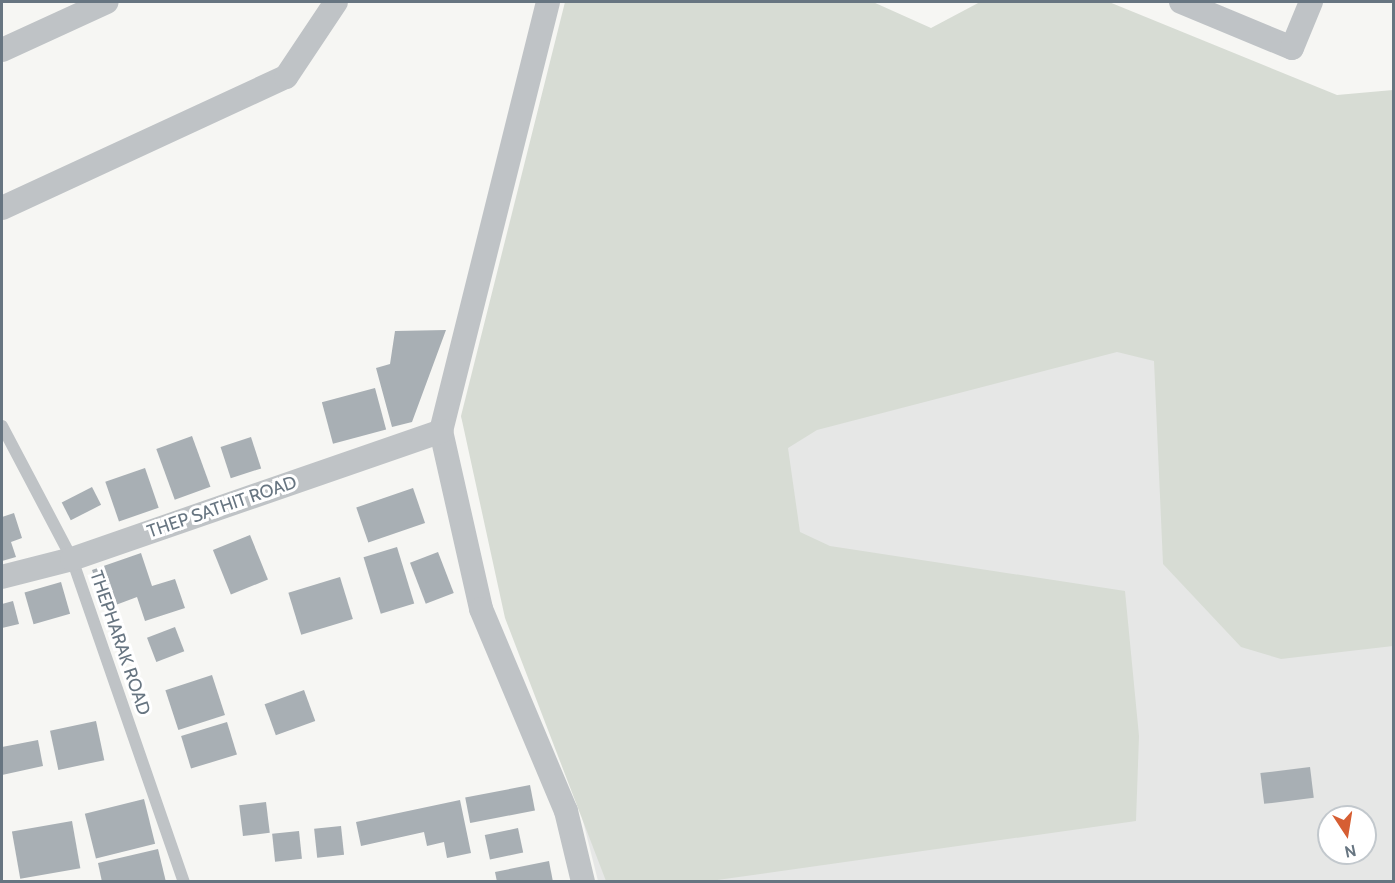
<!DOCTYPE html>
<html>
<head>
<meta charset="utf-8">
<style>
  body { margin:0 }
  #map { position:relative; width:1395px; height:883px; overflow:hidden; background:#f6f6f3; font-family:Cabin,sans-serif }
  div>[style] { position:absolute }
  .built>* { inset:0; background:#e6e7e6 }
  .green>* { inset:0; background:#d7dcd4 }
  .building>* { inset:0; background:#a8afb4; transform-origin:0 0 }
  .lane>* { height:12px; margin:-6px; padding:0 6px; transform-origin:6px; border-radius:6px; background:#bfc3c6 }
  .street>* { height:24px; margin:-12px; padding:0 12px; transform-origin:12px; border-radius:12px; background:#bfc3c6 }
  span { translate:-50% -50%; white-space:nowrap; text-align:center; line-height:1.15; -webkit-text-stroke:6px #fff; paint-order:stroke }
  .street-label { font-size:18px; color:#677581 }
  .frame { position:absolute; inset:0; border:3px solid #677581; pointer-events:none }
  .north { position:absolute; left:1317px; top:805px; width:60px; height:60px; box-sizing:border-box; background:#fff; border:2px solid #c2c8cd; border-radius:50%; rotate:168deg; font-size:16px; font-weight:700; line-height:24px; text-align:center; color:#677581 }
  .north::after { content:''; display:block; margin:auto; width:21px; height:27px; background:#d65e33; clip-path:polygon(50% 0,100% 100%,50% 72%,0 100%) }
</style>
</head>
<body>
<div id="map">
  <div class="built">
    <i style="clip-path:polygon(evenodd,1216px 260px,1393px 607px,1393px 881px,598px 881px,580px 809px,461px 416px,1216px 260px,1329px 817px,1365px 817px,1365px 853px,1329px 853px,1329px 817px)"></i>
  </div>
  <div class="green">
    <i style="clip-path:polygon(565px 2px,873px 2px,931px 28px,980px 2px,1109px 2px,1337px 95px,1393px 90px,1393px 646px,1281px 659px,1241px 647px,1163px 564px,1154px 361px,1117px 352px,817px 430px,788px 448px,800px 532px,830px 546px,1125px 591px,1139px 736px,1136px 821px,710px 881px,606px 881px,505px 618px,461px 416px)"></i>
  </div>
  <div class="building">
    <i style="clip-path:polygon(446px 330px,412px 422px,392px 427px,376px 368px,390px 364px,395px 331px)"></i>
    <i style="left:375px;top:388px;width:43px;height:55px;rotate:75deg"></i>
    <i style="left:192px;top:436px;width:54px;height:38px;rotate:70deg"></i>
    <i style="left:251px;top:437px;width:33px;height:32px;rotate:72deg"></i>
    <i style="left:145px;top:468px;width:42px;height:42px;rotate:71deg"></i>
    <i style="left:92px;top:487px;width:20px;height:34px;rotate:63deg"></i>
    <i style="left:413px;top:488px;width:37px;height:60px;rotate:71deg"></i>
    <i style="clip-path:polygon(14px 513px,22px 538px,11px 542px,16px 557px,2px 561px,2px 517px)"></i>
    <i style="left:250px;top:535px;width:48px;height:40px;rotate:68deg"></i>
    <i style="left:397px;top:547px;width:59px;height:35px;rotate:73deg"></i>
    <i style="left:438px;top:552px;width:44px;height:30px;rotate:69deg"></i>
    <i style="clip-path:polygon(141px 553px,152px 586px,175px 579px,185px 608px,145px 621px,137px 597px,105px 609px,92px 570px)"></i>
    <i style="left:340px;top:577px;width:44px;height:54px;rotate:73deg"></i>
    <i style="left:61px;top:582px;width:33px;height:38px;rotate:74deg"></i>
    <i style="clip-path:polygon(13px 601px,19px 624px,2px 628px,2px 604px)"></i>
    <i style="left:175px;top:627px;width:26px;height:30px;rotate:69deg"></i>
    <i style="left:212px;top:675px;width:42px;height:49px;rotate:72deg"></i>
    <i style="left:304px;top:690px;width:33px;height:42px;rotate:70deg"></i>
    <i style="left:96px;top:721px;width:40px;height:47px;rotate:78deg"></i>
    <i style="left:227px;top:722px;width:34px;height:48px;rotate:73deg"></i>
    <i style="clip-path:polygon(38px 740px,43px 766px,2px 775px,2px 747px)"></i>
    <i style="left:1310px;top:767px;width:31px;height:50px;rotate:83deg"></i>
    <i style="left:530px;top:785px;width:26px;height:66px;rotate:79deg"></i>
    <i style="left:144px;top:799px;width:46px;height:61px;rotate:76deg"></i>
    <i style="clip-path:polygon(460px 800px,471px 853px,447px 858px,444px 842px,427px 846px,424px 832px,361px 846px,356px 822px)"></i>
    <i style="left:266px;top:802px;width:31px;height:27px;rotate:83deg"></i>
    <i style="left:72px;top:821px;width:48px;height:61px;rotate:80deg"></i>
    <i style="left:341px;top:826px;width:29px;height:27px;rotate:84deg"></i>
    <i style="left:518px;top:828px;width:25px;height:34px;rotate:78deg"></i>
    <i style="left:299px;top:831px;width:28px;height:27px;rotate:84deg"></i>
    <i style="clip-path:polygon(158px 849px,166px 882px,102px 882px,98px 863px)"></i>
    <i style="clip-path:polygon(549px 861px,553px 882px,497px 882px,495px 872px)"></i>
  </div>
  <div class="lane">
    <i style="left:2px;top:426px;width:150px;rotate:62.2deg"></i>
    <i style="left:72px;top:559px;width:342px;rotate:70.9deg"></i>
  </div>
  <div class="street">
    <i style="left:548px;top:2px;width:442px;rotate:104deg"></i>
    <i style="left:441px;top:431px;width:182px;rotate:77.3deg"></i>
    <i style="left:481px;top:609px;width:219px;rotate:67.2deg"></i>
    <i style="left:566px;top:811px;width:73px;rotate:76.5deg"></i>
    <i style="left:1181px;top:2px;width:120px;rotate:22.5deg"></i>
    <i style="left:1292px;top:48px;width:50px;rotate:-67.6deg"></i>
    <i style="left:2px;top:50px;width:115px;rotate:-24.6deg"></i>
    <i style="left:2px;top:208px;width:313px;rotate:-24.8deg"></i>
    <i style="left:286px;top:77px;width:90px;rotate:-56.3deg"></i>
    <i style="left:2px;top:577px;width:72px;rotate:-14.4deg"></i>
    <i style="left:72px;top:559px;width:391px;rotate:-19.1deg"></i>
  </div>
  <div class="street-label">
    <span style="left:222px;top:507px;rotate:-19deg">THEP SATHIT ROAD</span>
    <span style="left:120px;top:643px;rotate:71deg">THEPHARAK ROAD</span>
  </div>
  <div class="frame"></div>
  <div class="north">N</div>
</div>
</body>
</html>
